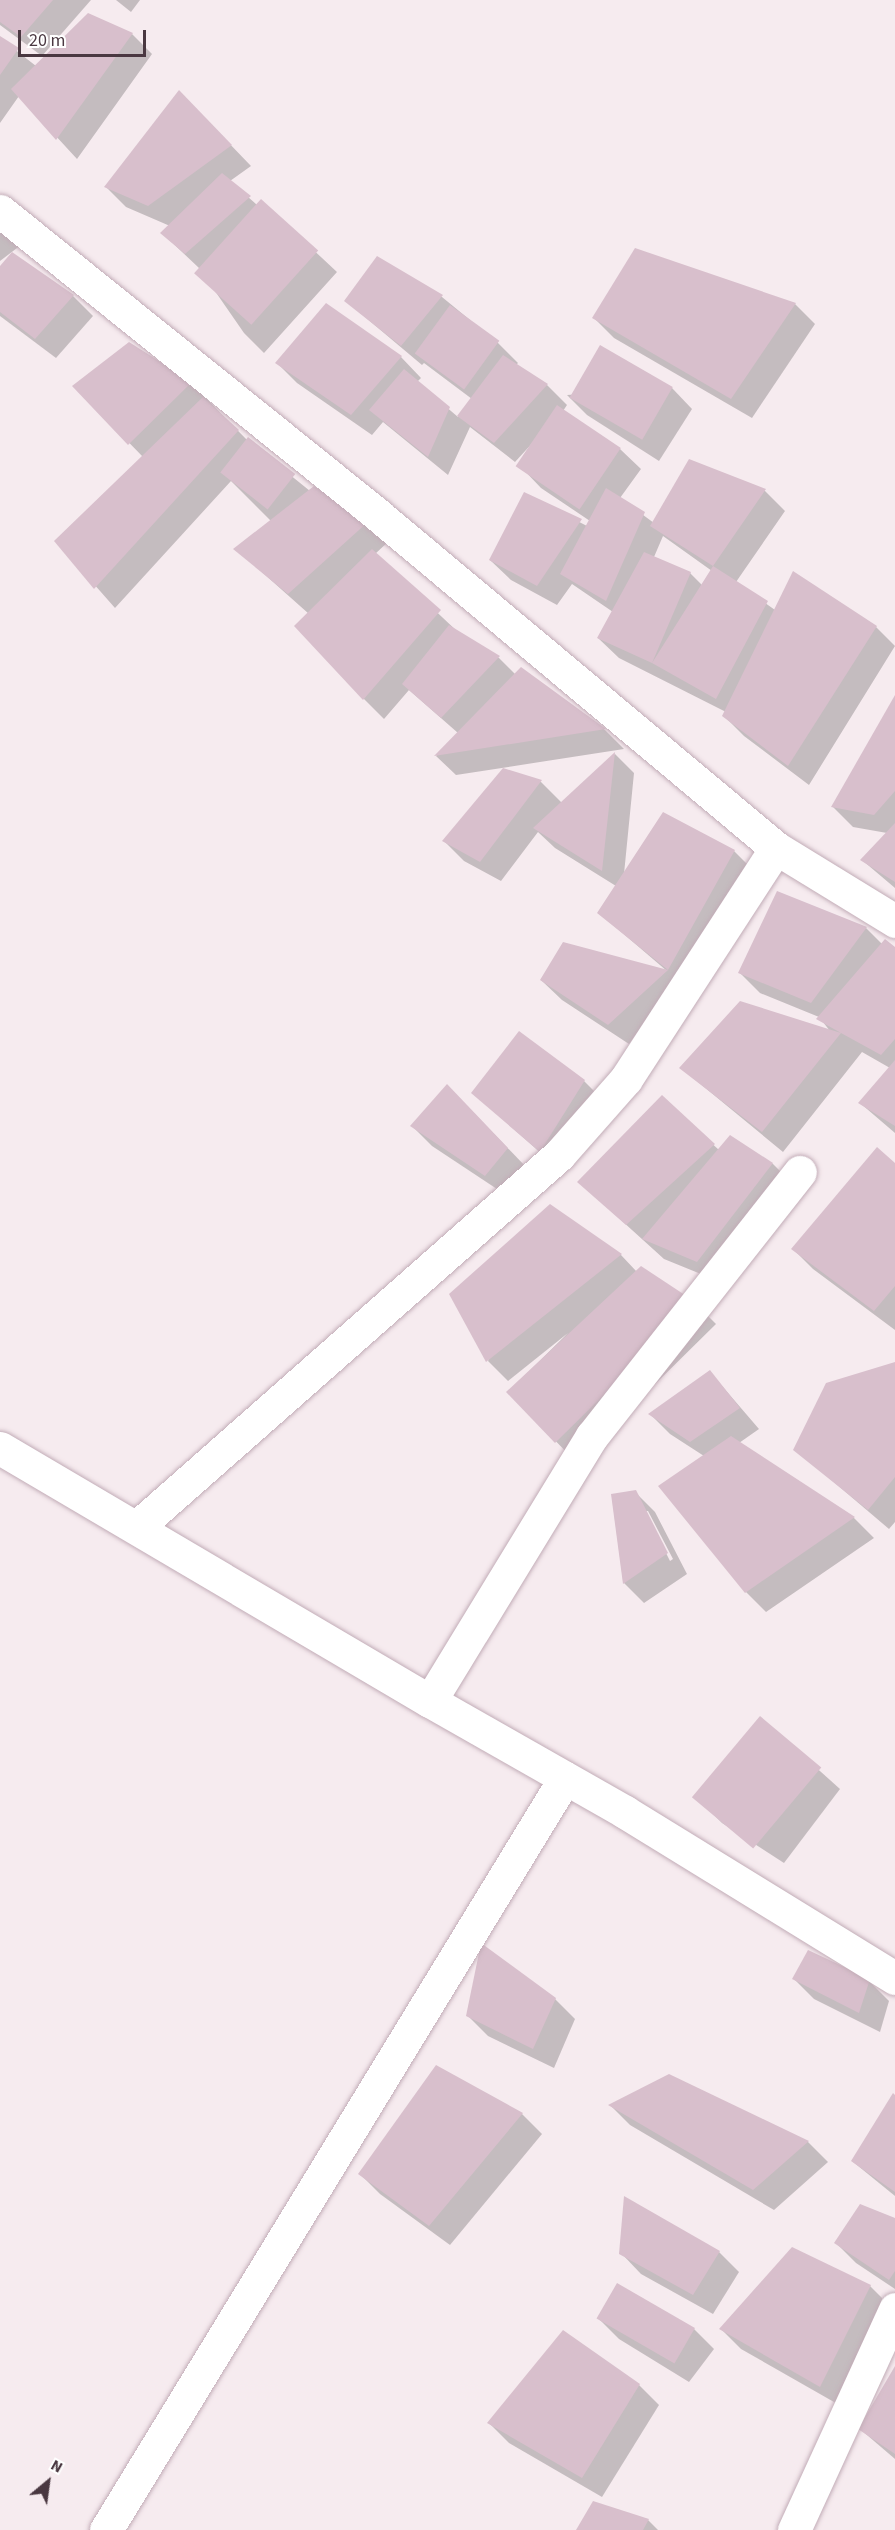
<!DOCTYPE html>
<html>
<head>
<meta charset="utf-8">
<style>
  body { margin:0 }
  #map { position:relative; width:895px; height:2530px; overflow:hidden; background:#f6ebef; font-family:"Source Sans 3",sans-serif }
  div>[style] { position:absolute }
  .shadow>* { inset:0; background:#0003 }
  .building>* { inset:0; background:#d8bfcc; transform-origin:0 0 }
  .roads { filter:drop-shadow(0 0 2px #c2acb7) drop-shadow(0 0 2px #c2acb7) }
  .minor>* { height:33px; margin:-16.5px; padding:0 16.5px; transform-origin:16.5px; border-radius:16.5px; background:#fff }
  span { translate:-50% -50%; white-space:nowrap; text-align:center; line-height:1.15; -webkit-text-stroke:4.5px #fff; paint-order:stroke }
  .north { position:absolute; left:18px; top:2452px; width:60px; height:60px; -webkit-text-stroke:4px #fff; paint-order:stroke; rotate:29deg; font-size:16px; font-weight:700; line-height:24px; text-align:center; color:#4a3841 }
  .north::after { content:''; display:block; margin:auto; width:21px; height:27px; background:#4a3841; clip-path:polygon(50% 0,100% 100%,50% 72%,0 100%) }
  .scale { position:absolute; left:18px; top:30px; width:128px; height:27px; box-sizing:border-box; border:3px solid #4a3841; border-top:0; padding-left:8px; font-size:18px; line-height:21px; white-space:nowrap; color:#4a3841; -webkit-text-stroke:4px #fff; paint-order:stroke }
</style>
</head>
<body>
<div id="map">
  <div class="shadow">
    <i style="clip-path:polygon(0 0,91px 0,42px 56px,0 25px)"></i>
    <i style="clip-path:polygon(116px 0,140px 0,131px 12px)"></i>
    <i style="clip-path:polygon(132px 34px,152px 54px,77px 159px,19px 96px,0 123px,0 38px,36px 66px)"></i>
    <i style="clip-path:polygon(199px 112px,251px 166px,230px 181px,257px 205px,261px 201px,337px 272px,264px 353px,244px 333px,199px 268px,162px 233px,170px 226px,126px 207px,106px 187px)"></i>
    <i style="clip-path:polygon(0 224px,21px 245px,0 261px)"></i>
    <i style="clip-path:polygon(12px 254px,73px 296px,93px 316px,56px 358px,0 316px,0 268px)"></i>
    <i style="clip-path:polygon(evenodd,378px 258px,442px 297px,498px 343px,518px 363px,516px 365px,547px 385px,567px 405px,563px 411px,620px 449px,641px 469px,620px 498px,654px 523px,690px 461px,765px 491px,785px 511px,736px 582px,775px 610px,793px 573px,876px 627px,895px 646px,809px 785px,744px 736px,724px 716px,726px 712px,619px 658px,598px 638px,613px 612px,572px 584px,557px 605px,511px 580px,490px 560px,525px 494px,587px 526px,590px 521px,541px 488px,521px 467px,537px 438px,515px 462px,470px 427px,448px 475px,383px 422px,372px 435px,297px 383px,277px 363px,326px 305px,401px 357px,421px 378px,417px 382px,458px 417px,472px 399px,424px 363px,422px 365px,346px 301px,378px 258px,663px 536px,712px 571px,702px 585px,690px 573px,654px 557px,663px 536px)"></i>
    <i style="clip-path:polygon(795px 304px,815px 324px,752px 418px,614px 338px,594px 318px)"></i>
    <i style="clip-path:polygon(191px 383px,247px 440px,310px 491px,314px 488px,388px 542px,375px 554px,459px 633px,499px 658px,516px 675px,521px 669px,605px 730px,624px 749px,456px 775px,436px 756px,458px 733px,409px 690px,384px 719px,364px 699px,309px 614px,236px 549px,271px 521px,231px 481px,115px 608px,56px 541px,143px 457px,74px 386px)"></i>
    <i style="clip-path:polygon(672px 388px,692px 409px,659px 461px,587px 415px,567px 395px)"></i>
    <i style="clip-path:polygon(895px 698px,895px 888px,862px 860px,887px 833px,853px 827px,833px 807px)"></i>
    <i style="clip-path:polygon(615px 754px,634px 773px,624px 874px,734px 851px,754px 871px,629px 1044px,562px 1000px,541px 980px,564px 943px,667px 971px,599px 913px,616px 886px,555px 848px,538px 832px,501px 881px,464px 861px,444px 841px,503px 770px,541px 782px,562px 803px)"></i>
    <i style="clip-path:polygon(866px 928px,883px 945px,895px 948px,895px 1133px,860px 1103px,890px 1068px,862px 1052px,783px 1152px,681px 1068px,830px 1031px,819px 1017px,760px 993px,740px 973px)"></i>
    <i style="clip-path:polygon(519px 1034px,584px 1081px,605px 1102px,561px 1171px,473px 1093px)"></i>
    <i style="clip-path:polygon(662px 1098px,719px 1150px,730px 1137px,773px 1164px,793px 1184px,718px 1281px,664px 1259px,579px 1182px)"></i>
    <i style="clip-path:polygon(467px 1106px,528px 1169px,506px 1195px,432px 1146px,412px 1126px)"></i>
    <i style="clip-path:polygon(895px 1165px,895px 1330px,813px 1269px,793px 1249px)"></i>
    <i style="clip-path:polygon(551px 1206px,621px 1255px,637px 1272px,696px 1304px,716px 1324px,576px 1462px,508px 1392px,568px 1333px,508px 1381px,488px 1361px)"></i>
    <i style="clip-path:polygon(895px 1363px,895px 1522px,889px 1529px,795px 1449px)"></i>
    <i style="clip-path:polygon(710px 1372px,759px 1429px,739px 1443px,854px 1518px,874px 1538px,766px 1612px,746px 1592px,704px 1456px,670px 1434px,650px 1414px)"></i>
    <i style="clip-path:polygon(evenodd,635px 1492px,655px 1512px,687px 1574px,644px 1603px,624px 1583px,635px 1492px,645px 1511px,648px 1511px,673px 1559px,670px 1561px,645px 1511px)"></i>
    <i style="clip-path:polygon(761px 1718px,840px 1789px,784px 1863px,722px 1823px,702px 1803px)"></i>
    <i style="clip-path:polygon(794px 1979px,869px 1981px,889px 2001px,880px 2032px,814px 1999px)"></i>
    <i style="clip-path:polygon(555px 1999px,575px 2019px,554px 2068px,488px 2036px,468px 2016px)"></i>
    <i style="clip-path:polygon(436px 2067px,522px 2114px,542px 2134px,450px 2245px,380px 2194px,360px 2174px)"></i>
    <i style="clip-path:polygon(669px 2076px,808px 2142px,828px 2162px,774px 2210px,630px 2125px,611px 2106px)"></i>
    <i style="clip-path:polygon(895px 2097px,895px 2196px,852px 2161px)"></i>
    <i style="clip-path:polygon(895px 2219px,895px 2289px,856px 2263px,836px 2243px)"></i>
    <i style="clip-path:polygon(719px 2252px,739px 2272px,713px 2314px,641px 2274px,621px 2253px)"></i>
    <i style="clip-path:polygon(618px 2285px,694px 2329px,714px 2349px,689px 2382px,619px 2339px,599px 2319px)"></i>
    <i style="clip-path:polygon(870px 2286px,890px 2306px,841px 2406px,741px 2349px,721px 2329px)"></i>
    <i style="clip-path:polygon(895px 2369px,895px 2459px,860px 2429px)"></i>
    <i style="clip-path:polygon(639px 2385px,659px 2405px,602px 2497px,509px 2443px,489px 2423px)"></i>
    <i style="clip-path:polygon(648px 2520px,658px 2530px,578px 2530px)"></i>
  </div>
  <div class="building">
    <i style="clip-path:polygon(0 0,53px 0,21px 37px,0 22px)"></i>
    <i style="clip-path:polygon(88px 13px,133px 33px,56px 140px,11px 89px)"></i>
    <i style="clip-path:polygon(0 36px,19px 48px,0 75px)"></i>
    <i style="clip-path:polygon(179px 90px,232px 145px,148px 206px,104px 187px)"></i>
    <i style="clip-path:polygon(222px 173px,251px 196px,185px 254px,160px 233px)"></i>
    <i style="left:261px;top:199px;width:77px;height:100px;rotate:42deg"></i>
    <i style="clip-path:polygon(635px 248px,796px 303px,731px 399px,592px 318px)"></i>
    <i style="clip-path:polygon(12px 252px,74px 295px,35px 339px,0 312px,0 266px)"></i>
    <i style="clip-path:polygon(377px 256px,443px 295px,401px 346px,344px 301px)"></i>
    <i style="clip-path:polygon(326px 303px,402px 356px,351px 415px,275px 363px)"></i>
    <i style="left:450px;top:305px;width:61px;height:60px;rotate:36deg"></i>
    <i style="clip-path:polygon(129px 342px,192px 382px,128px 445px,72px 386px)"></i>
    <i style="left:600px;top:345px;width:84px;height:61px;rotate:30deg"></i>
    <i style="clip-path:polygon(503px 355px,548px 384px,494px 443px,457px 416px)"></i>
    <i style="clip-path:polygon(404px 369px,450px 407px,428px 457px,369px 410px)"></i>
    <i style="clip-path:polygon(203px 397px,239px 430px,94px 589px,54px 541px)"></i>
    <i style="left:557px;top:405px;width:77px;height:74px;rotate:34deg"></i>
    <i style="left:248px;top:437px;width:60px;height:45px;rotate:38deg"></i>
    <i style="clip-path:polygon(689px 459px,766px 489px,713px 566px,650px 526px)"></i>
    <i style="clip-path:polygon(314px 486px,369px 521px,288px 594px,233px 549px)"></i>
    <i style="clip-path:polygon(606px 488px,645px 512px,606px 601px,560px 574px)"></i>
    <i style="clip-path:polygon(524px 492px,582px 519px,537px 586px,489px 560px)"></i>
    <i style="clip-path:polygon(372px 549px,441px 610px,363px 700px,294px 626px)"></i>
    <i style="clip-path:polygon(644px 552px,691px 572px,652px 663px,713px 566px,768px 601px,716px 699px,652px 663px,597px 638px)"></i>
    <i style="clip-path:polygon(793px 571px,877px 626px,788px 766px,722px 716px)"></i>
    <i style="clip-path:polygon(449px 625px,500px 656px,441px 718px,402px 684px)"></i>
    <i style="clip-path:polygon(521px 667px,606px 729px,434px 756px)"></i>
    <i style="clip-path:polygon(895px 695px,895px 791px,874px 815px,831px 807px)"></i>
    <i style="clip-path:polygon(615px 752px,602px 871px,533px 828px)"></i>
    <i style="clip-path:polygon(503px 768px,542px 780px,480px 862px,442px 841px)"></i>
    <i style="clip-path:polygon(663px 812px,735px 850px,668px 970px,608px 1025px,540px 980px,563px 942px,668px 970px,597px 913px)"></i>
    <i style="clip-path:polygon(895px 823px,895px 882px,860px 860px)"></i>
    <i style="clip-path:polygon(777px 891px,867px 927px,811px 1003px,738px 973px)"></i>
    <i style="clip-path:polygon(885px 939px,895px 947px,895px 1039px,881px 1055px,841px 1033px,762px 1132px,679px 1068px,740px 1001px,841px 1033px,816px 1019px)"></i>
    <i style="clip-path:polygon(519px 1031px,585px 1080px,540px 1152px,471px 1093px)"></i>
    <i style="clip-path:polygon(895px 1060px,895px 1126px,858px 1103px)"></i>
    <i style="clip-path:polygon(447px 1084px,508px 1148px,485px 1176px,410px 1126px)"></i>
    <i style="clip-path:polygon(662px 1095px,715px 1144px,626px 1225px,577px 1182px)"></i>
    <i style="clip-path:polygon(730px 1135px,773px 1163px,697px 1262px,642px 1239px)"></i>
    <i style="clip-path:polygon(877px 1147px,895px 1163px,895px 1286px,874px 1311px,791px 1249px)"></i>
    <i style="clip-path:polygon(550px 1204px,622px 1254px,486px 1362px,449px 1294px)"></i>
    <i style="clip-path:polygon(641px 1266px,697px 1303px,555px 1443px,506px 1392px)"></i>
    <i style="clip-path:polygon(895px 1362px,895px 1477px,868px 1510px,793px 1450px,826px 1383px)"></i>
    <i style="clip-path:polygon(710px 1370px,740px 1408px,690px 1442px,648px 1414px)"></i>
    <i style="clip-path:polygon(731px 1436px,855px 1517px,745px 1593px,658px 1486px)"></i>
    <i style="clip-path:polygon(636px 1490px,668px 1553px,623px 1584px,611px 1494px)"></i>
    <i style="left:760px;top:1716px;width:80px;height:106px;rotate:40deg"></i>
    <i style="clip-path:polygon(481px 1943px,556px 1998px,533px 2049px,466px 2016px)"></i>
    <i style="clip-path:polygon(808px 1950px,870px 1979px,859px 2013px,792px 1979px)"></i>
    <i style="clip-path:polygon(436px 2065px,523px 2113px,429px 2226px,358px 2174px)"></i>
    <i style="clip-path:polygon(669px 2074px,809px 2141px,753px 2190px,608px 2105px)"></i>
    <i style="clip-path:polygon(893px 2093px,895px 2095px,895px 2192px,851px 2161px)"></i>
    <i style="clip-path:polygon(624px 2196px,720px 2251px,693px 2295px,619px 2254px)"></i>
    <i style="clip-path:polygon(860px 2204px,895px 2218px,895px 2271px,889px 2280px,834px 2243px)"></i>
    <i style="clip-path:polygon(792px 2247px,871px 2285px,820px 2387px,719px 2329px)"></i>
    <i style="left:617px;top:2283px;width:90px;height:41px;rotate:30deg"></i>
    <i style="clip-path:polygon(563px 2330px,640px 2384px,582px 2478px,487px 2423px)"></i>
    <i style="clip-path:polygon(895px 2366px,895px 2454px,858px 2429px)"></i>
    <i style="clip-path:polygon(593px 2501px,649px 2519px,643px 2530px,576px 2530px)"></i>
  </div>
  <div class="roads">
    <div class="minor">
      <i style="left:0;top:211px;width:486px;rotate:38.8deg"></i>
      <i style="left:379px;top:516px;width:518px;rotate:39.9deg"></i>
      <i style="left:776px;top:848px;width:140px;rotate:31.5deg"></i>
      <i style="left:0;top:1448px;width:499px;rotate:30.5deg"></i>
      <i style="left:430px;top:1701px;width:311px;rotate:-58.6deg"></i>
      <i style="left:592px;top:1436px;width:336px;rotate:-51.8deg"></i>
      <i style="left:137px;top:1527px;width:563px;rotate:-41.4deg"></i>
      <i style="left:559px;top:1155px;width:101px;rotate:-48.6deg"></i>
      <i style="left:626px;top:1079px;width:275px;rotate:-57deg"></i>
      <i style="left:430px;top:1701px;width:224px;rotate:29.6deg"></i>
      <i style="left:625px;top:1812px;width:317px;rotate:31.6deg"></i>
      <i style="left:106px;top:2530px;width:881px;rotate:-58.6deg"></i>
      <i style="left:794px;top:2530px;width:243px;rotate:-65.4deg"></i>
    </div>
  </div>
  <div class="north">N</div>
  <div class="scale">20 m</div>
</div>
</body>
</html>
